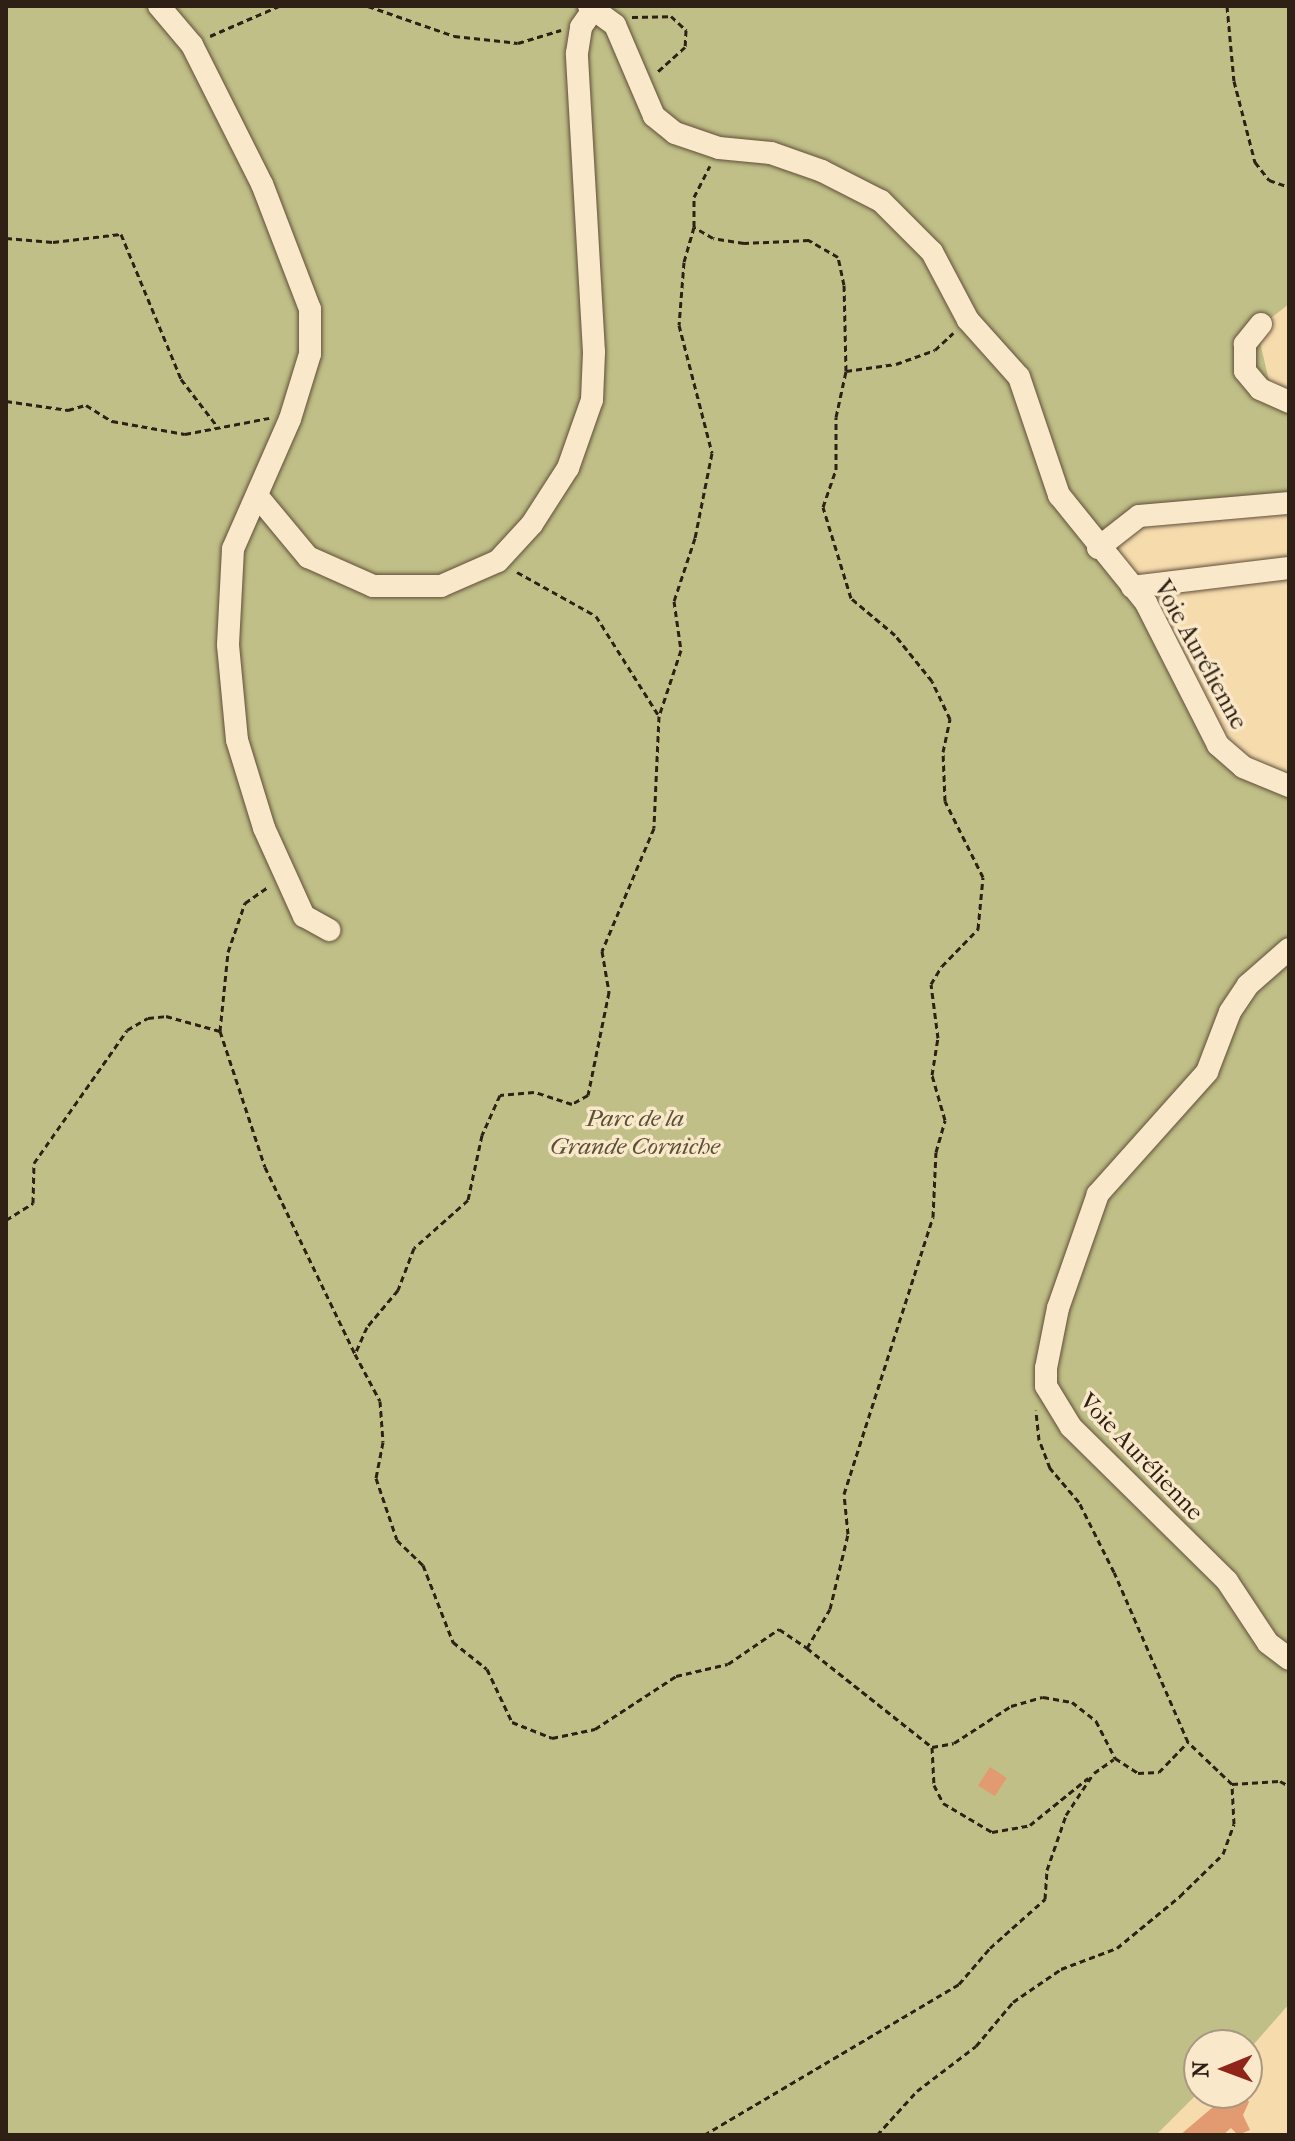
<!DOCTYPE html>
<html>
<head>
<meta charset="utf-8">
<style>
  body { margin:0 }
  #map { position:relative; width:1295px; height:2141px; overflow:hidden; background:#f6dbad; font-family:"IM FELL French Canon",serif }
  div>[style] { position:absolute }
  .green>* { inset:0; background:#c0bf87 }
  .building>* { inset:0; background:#e29b70; transform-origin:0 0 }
  .path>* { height:3px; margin-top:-1.5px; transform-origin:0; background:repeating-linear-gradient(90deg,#2e2014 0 6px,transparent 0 10px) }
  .roads { filter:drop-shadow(0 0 2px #604f3a) drop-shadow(0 0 2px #604f3a) }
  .minor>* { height:22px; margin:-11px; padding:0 11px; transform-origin:11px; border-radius:11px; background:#f9e8ca }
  span { translate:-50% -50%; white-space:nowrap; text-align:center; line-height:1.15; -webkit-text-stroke:7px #f9e8ca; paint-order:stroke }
  .street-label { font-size:24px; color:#2e2014 }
  .park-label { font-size:24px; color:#5a5036; font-style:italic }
  .frame { position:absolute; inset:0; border:8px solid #2e2014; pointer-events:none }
  .north { position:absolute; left:1183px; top:2029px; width:80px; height:80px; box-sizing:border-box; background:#f9e8ca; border:2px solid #a89881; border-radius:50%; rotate:269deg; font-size:22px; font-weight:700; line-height:32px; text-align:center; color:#2e2014 }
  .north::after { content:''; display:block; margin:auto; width:28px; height:36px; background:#8f2418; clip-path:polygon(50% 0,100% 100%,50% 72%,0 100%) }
</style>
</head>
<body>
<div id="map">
  <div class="green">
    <i style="clip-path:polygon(6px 6px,1289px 6px,1289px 304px,1257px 329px,1272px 394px,1289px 402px,1289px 503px,1139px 516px,1106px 541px,1218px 745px,1289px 786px,1289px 2004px,1247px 2052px,1247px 2045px,1199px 2045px,1199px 2092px,1156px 2135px,6px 2135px)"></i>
  </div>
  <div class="building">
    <i style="left:990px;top:1767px;width:20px;height:22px;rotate:33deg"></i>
    <i style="clip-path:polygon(1198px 2093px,1243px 2093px,1249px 2102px,1243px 2115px,1250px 2130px,1238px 2135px,1231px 2128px,1223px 2135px,1180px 2135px,1213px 2107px)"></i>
  </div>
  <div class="path">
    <i style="left:368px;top:6px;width:91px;rotate:19.2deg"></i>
    <i style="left:454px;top:36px;width:64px;rotate:6.2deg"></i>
    <i style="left:518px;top:43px;width:45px;rotate:-16.8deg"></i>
    <i style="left:1227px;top:6px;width:75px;rotate:84.7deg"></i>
    <i style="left:1234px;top:81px;width:84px;rotate:75.5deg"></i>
    <i style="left:1255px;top:162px;width:23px;rotate:52deg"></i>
    <i style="left:1269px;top:180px;width:21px;rotate:19deg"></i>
    <i style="left:632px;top:17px;width:39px;rotate:-1deg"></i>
    <i style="left:671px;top:16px;width:21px;rotate:43deg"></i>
    <i style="left:686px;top:30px;width:17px;rotate:93deg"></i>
    <i style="left:685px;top:47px;width:39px;rotate:138deg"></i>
    <i style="left:210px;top:36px;width:75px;rotate:-23.5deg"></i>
    <i style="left:694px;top:227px;width:36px;rotate:106deg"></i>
    <i style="left:684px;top:262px;width:63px;rotate:94.5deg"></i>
    <i style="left:679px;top:325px;width:132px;rotate:75.5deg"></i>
    <i style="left:712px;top:453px;width:87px;rotate:101.3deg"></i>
    <i style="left:695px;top:538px;width:66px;rotate:108.4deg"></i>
    <i style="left:674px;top:601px;width:49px;rotate:81.9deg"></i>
    <i style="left:681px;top:650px;width:70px;rotate:108.4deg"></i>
    <i style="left:659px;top:716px;width:112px;rotate:92.6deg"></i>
    <i style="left:654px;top:828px;width:134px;rotate:112.9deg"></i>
    <i style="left:602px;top:951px;width:42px;rotate:80.3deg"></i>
    <i style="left:609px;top:992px;width:105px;rotate:101.5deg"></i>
    <i style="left:588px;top:1095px;width:18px;rotate:151deg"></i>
    <i style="left:572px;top:1104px;width:40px;rotate:-162deg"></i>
    <i style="left:534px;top:1092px;width:34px;rotate:175deg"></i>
    <i style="left:500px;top:1095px;width:44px;rotate:114.2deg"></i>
    <i style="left:482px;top:1135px;width:66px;rotate:102.2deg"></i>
    <i style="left:468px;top:1200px;width:72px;rotate:138.4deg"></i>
    <i style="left:414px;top:1248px;width:45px;rotate:110.9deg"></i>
    <i style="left:398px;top:1290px;width:48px;rotate:130deg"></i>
    <i style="left:367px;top:1327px;width:30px;rotate:114deg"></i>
    <i style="left:355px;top:1354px;width:53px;rotate:62deg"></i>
    <i style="left:380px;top:1401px;width:41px;rotate:85.8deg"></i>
    <i style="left:383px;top:1442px;width:37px;rotate:101deg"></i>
    <i style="left:376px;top:1478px;width:65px;rotate:71.3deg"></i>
    <i style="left:397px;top:1540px;width:36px;rotate:44deg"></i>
    <i style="left:423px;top:1565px;width:83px;rotate:68.7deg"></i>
    <i style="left:453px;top:1642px;width:43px;rotate:38.5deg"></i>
    <i style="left:487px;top:1669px;width:59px;rotate:64.7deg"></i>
    <i style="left:512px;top:1722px;width:43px;rotate:21.8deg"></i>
    <i style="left:552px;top:1738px;width:44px;rotate:-11.8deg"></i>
    <i style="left:595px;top:1729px;width:97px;rotate:-33.2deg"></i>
    <i style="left:676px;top:1676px;width:53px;rotate:-13deg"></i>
    <i style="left:728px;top:1664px;width:62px;rotate:-34.5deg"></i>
    <i style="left:779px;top:1629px;width:34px;rotate:34deg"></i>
    <i style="left:807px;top:1648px;width:45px;rotate:-59.5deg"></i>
    <i style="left:830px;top:1609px;width:77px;rotate:-76.5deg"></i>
    <i style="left:848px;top:1534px;width:40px;rotate:-95.7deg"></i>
    <i style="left:844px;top:1494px;width:291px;rotate:-72.2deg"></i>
    <i style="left:933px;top:1217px;width:65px;rotate:-87.4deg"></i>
    <i style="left:936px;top:1152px;width:33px;rotate:-74deg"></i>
    <i style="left:945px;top:1120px;width:47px;rotate:-106.1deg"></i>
    <i style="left:932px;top:1075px;width:37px;rotate:-81deg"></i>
    <i style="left:938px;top:1038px;width:54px;rotate:-97.4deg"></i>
    <i style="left:931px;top:984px;width:21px;rotate:-59deg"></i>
    <i style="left:942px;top:966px;width:52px;rotate:-45.8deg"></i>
    <i style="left:978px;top:929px;width:52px;rotate:-84.5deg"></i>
    <i style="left:983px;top:877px;width:85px;rotate:-116.6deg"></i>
    <i style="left:945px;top:801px;width:49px;rotate:-92.3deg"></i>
    <i style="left:943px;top:752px;width:34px;rotate:-78deg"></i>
    <i style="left:950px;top:719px;width:42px;rotate:-115.3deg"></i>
    <i style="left:932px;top:681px;width:59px;rotate:-128.8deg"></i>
    <i style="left:895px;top:635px;width:57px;rotate:-139.9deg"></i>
    <i style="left:851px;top:598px;width:95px;rotate:-107.1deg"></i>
    <i style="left:823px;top:507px;width:39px;rotate:-71deg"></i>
    <i style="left:836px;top:470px;width:53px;rotate:-90deg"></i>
    <i style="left:836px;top:417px;width:47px;rotate:-77.7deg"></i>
    <i style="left:846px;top:371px;width:86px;rotate:-91.3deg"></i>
    <i style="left:844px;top:285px;width:29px;rotate:-102deg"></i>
    <i style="left:838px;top:257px;width:34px;rotate:-150deg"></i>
    <i style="left:809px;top:240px;width:65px;rotate:177.4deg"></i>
    <i style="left:744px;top:243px;width:31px;rotate:-171deg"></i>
    <i style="left:713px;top:238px;width:22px;rotate:-150deg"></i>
    <i style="left:694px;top:227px;width:30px;rotate:-90deg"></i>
    <i style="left:694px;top:197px;width:35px;rotate:-63deg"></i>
    <i style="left:6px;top:238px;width:47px;rotate:4.9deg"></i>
    <i style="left:53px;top:242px;width:68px;rotate:-6.7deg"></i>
    <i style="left:121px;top:234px;width:157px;rotate:67.5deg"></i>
    <i style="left:181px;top:379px;width:59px;rotate:52.5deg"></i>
    <i style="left:846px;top:371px;width:50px;rotate:-8deg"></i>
    <i style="left:896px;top:364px;width:41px;rotate:-19.7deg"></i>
    <i style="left:935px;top:350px;width:25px;rotate:-43deg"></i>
    <i style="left:6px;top:401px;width:63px;rotate:8.3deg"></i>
    <i style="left:68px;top:410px;width:19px;rotate:-16deg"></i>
    <i style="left:86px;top:405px;width:31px;rotate:32deg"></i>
    <i style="left:112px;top:421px;width:74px;rotate:10.1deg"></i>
    <i style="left:185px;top:434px;width:86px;rotate:-10.8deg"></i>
    <i style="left:517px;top:572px;width:90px;rotate:29.1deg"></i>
    <i style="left:596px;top:616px;width:118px;rotate:57.8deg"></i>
    <i style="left:220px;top:1031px;width:143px;rotate:71.7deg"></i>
    <i style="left:265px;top:1167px;width:208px;rotate:64.3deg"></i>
    <i style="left:6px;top:1220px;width:32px;rotate:-32deg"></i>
    <i style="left:33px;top:1203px;width:40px;rotate:-88.6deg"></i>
    <i style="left:34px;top:1163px;width:162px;rotate:-55deg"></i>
    <i style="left:127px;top:1030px;width:24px;rotate:-30deg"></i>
    <i style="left:148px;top:1018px;width:18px;rotate:-6deg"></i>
    <i style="left:166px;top:1016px;width:56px;rotate:15.5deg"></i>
    <i style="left:220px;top:1031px;width:79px;rotate:-84.2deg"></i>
    <i style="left:228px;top:952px;width:52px;rotate:-70.9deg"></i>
    <i style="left:245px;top:903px;width:28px;rotate:-35deg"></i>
    <i style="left:807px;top:1648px;width:159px;rotate:38.4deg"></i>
    <i style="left:932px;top:1747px;width:22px;rotate:-10deg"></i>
    <i style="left:954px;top:1743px;width:68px;rotate:-33deg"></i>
    <i style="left:1011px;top:1706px;width:33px;rotate:-16deg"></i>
    <i style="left:1043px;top:1697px;width:29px;rotate:10deg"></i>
    <i style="left:1072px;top:1702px;width:31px;rotate:38deg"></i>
    <i style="left:1096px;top:1721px;width:42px;rotate:62.8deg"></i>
    <i style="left:1115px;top:1758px;width:27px;rotate:33deg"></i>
    <i style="left:1138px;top:1773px;width:21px;rotate:-3deg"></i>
    <i style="left:1159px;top:1772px;width:42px;rotate:-46deg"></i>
    <i style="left:932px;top:1747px;width:38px;rotate:87deg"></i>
    <i style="left:934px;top:1785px;width:20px;rotate:63deg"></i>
    <i style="left:943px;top:1803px;width:57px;rotate:30.6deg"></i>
    <i style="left:992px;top:1832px;width:39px;rotate:-10deg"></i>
    <i style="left:1030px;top:1825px;width:75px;rotate:-39deg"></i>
    <i style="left:1094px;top:1773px;width:24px;rotate:-35deg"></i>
    <i style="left:1232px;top:1784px;width:48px;rotate:-3.6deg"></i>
    <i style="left:1280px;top:1781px;width:10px;rotate:29deg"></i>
    <i style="left:704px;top:2135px;width:296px;rotate:-30.6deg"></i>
    <i style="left:959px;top:1984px;width:48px;rotate:-49.3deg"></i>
    <i style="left:990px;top:1948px;width:74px;rotate:-41.7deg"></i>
    <i style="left:1045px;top:1899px;width:29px;rotate:-86deg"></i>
    <i style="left:1047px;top:1870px;width:58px;rotate:-70.9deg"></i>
    <i style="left:1066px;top:1815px;width:49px;rotate:-56.6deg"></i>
    <i style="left:877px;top:2135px;width:59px;rotate:-47.7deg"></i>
    <i style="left:917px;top:2091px;width:74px;rotate:-37.3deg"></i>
    <i style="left:976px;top:2046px;width:57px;rotate:-49.9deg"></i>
    <i style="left:1013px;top:2002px;width:58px;rotate:-34.5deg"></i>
    <i style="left:1061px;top:1969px;width:60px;rotate:-20.6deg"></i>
    <i style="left:1117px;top:1948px;width:82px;rotate:-39.5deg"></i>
    <i style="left:1180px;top:1896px;width:60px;rotate:-44.3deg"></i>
    <i style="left:1223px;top:1854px;width:32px;rotate:-70deg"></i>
    <i style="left:1234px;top:1824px;width:40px;rotate:-92.9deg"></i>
    <i style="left:1232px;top:1784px;width:61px;rotate:-136.3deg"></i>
    <i style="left:1188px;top:1742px;width:185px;rotate:-113.5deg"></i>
    <i style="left:1114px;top:1572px;width:78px;rotate:-116.6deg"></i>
    <i style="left:1079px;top:1502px;width:45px;rotate:-130.5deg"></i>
    <i style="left:1050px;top:1468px;width:30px;rotate:-111deg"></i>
    <i style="left:1039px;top:1440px;width:30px;rotate:-96deg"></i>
  </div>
  <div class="roads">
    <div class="minor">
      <i style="left:159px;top:6px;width:51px;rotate:49.8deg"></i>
      <i style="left:192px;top:45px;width:156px;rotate:63.3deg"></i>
      <i style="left:262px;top:184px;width:134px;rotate:69deg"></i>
      <i style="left:310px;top:309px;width:45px;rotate:90deg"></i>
      <i style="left:310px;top:354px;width:68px;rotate:107.1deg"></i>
      <i style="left:290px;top:419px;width:142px;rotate:113.7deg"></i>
      <i style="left:233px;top:549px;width:96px;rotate:93deg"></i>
      <i style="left:228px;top:645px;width:95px;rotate:84.6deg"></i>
      <i style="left:237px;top:740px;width:92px;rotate:72.9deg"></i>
      <i style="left:264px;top:828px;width:97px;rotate:65.6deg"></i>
      <i style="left:304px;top:916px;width:29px;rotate:29deg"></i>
      <i style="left:589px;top:6px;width:32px;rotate:36deg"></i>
      <i style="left:615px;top:25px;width:99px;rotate:66.8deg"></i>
      <i style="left:654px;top:116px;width:27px;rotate:39deg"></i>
      <i style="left:675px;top:133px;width:46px;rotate:18.8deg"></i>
      <i style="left:719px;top:148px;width:52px;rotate:5.5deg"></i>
      <i style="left:771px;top:153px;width:54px;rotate:19.4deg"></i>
      <i style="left:822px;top:171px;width:66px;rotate:27deg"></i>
      <i style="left:881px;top:201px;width:72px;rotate:45deg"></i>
      <i style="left:932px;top:252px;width:77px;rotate:62.1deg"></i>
      <i style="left:968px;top:320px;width:76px;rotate:48.2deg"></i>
      <i style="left:1019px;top:377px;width:125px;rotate:71.3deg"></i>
      <i style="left:1059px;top:495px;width:139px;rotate:51.1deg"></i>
      <i style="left:1146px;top:603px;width:159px;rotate:63.1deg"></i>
      <i style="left:1218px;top:745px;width:33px;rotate:41deg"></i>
      <i style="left:1243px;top:767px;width:50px;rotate:22.4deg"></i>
      <i style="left:1261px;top:324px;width:26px;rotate:129deg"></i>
      <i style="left:1245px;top:344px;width:27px;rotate:90deg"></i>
      <i style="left:1245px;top:371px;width:23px;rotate:50deg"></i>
      <i style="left:1260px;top:389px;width:32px;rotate:24deg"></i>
      <i style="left:259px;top:498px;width:77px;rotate:50.3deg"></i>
      <i style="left:308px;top:557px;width:71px;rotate:24deg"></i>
      <i style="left:373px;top:586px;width:68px"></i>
      <i style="left:441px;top:586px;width:62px;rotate:-23.7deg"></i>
      <i style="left:498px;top:561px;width:50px;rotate:-47.4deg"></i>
      <i style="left:532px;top:524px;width:67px;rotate:-57.3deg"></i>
      <i style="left:568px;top:468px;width:72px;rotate:-70.6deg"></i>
      <i style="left:592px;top:400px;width:48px;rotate:-87.6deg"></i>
      <i style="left:594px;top:352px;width:299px;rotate:-93.3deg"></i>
      <i style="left:577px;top:53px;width:26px;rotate:-81deg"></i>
      <i style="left:581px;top:27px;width:19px;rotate:-55deg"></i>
      <i style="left:1098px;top:548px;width:52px;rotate:-38deg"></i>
      <i style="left:1139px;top:516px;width:151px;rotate:-5deg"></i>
      <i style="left:1132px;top:587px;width:158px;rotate:-6.9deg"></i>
      <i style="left:1289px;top:949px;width:55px;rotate:138.7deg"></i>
      <i style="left:1248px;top:985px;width:32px;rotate:124deg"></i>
      <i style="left:1230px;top:1012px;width:64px;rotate:111deg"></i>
      <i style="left:1207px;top:1072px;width:164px;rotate:131.8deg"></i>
      <i style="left:1098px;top:1194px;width:121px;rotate:109.3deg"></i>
      <i style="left:1058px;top:1308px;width:61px;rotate:101.3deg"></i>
      <i style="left:1046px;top:1368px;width:18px;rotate:90deg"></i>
      <i style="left:1046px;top:1386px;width:48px;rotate:58.6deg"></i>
      <i style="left:1071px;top:1427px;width:219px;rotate:44.6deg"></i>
      <i style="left:1227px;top:1581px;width:74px;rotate:56.5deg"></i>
      <i style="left:1268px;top:1643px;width:26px;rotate:37deg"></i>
    </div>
  </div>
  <div class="street-label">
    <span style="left:1200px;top:655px;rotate:61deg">Voie Aurélienne</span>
    <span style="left:1141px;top:1457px;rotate:46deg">Voie Aurélienne</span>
  </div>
  <div class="park-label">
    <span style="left:635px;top:1133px">Parc de la<br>Grande Corniche</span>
  </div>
  <div class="frame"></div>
  <div class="north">N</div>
</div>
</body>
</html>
